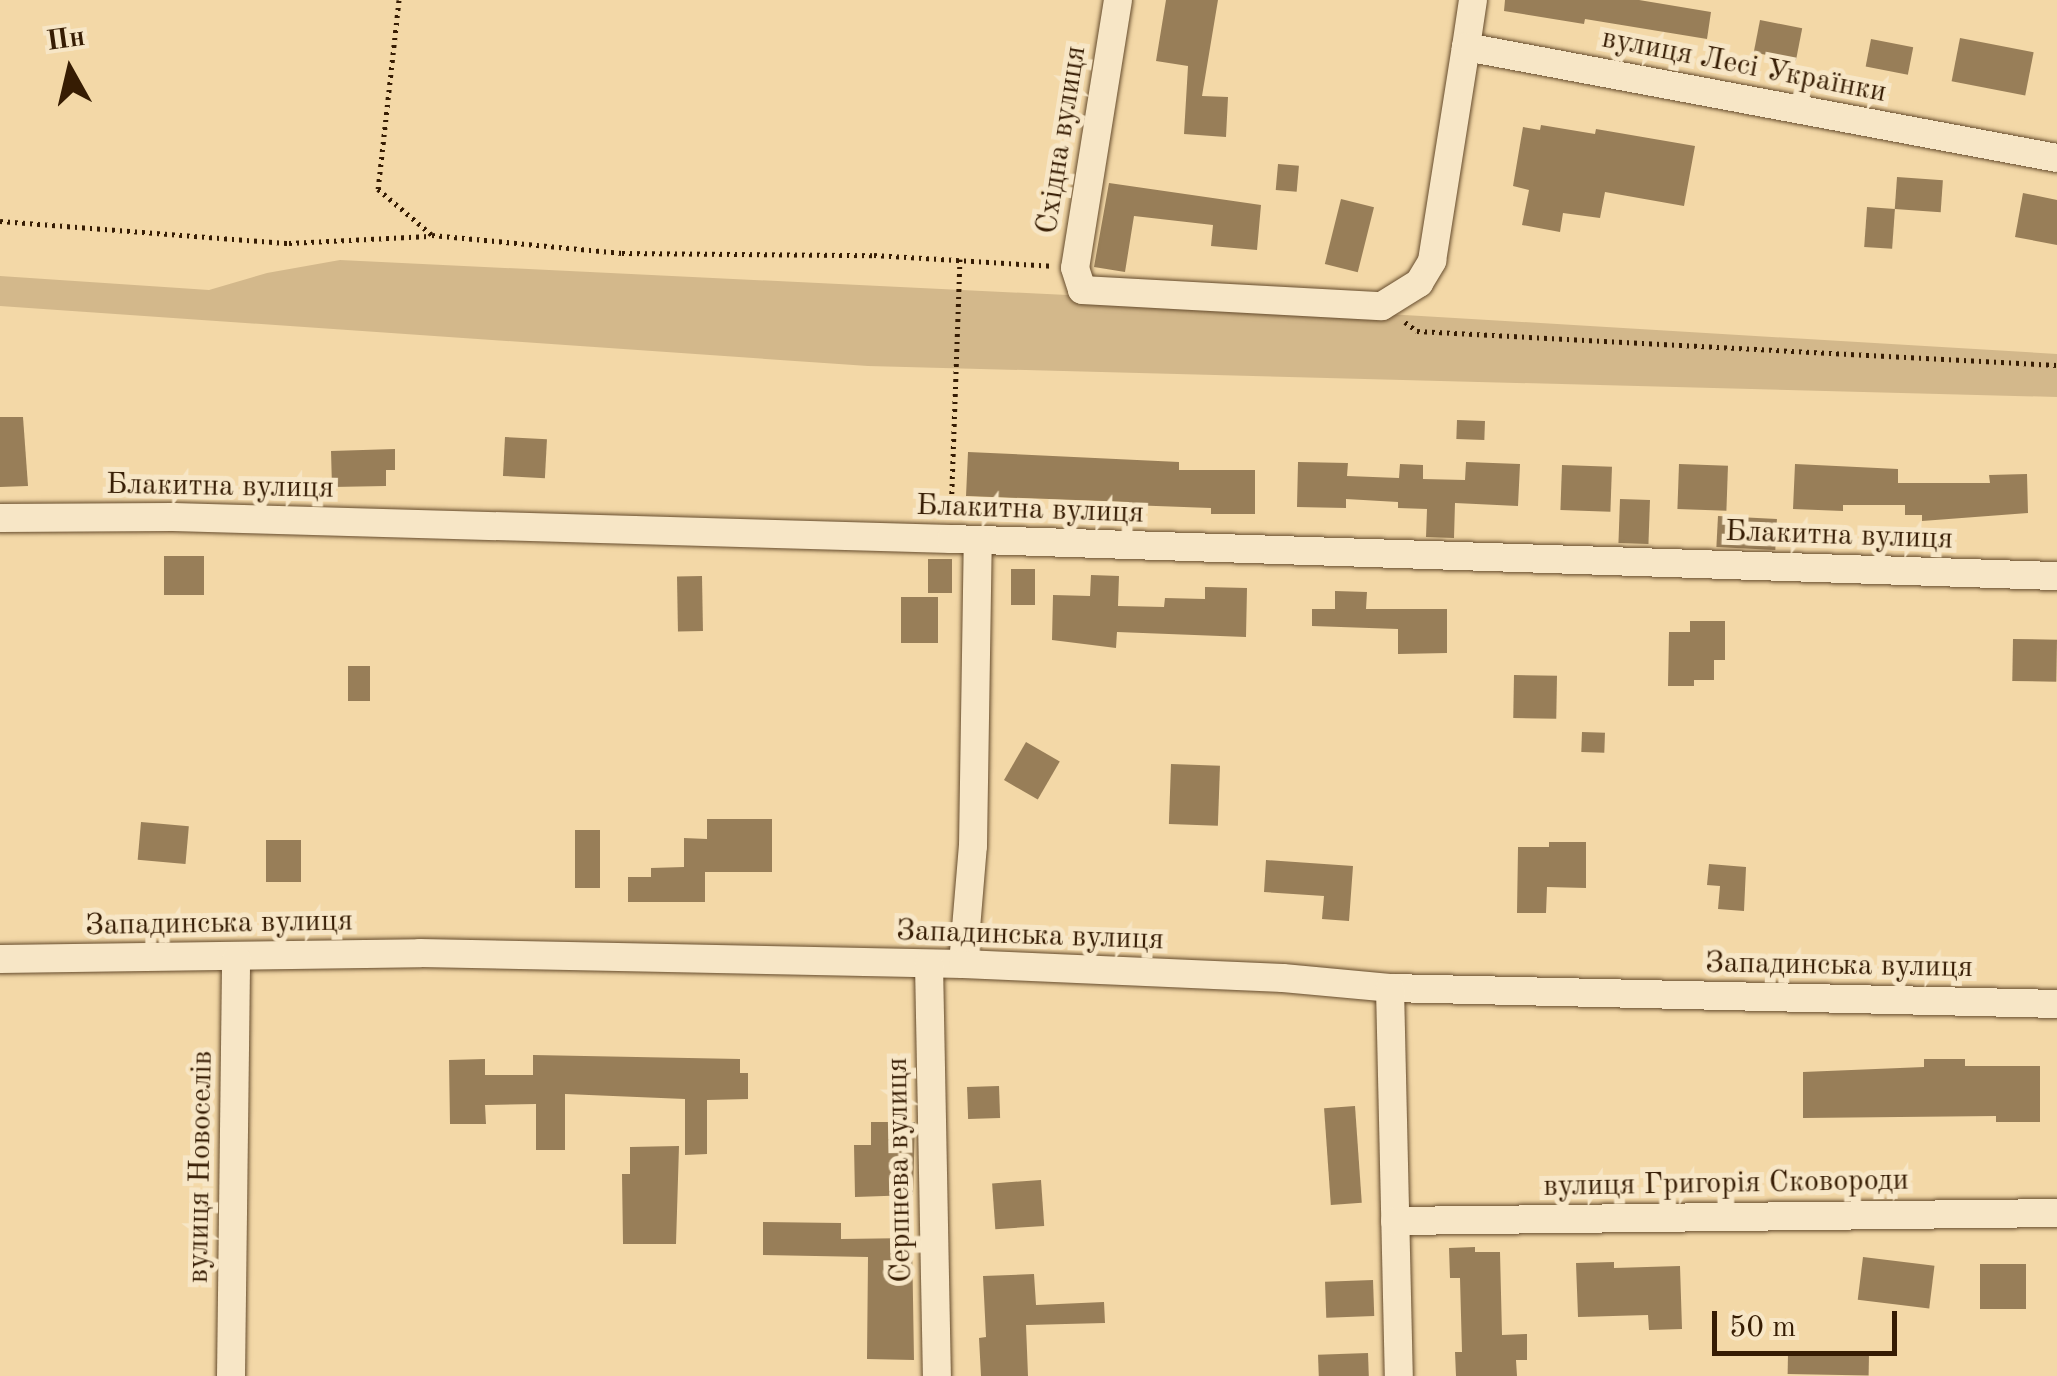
<!DOCTYPE html>
<html>
<head>
<meta charset="utf-8">
<style>
  body { margin:0 }
  #map { position:relative; width:2057px; height:1376px; overflow:hidden; background:#f3d8a7; font-family:"Old Standard TT",serif }
  div>[style] { position:absolute }
  .green>* { inset:0; background:#d3b88b }
  .building>* { inset:0; background:#987e58; transform-origin:0 0 }
  .path>* { height:5px; margin-top:-2.5px; transform-origin:0; background:repeating-linear-gradient(90deg,#361c03 0 2.5px,transparent 0 7.5px) }
  .roads { filter:drop-shadow(0 0 2px #654b2c) drop-shadow(0 0 2px #654b2c) }
  .minor>* { height:28px; margin:-14px; padding:0 14px; transform-origin:14px; border-radius:14px; background:#f7e6c6 }
  span { translate:-50% -50%; white-space:nowrap; text-align:center; line-height:1.15; -webkit-text-stroke:10px #f7e6c6; paint-order:stroke }
  .street-label { font-size:30px; color:#361c03 }
  .north { position:absolute; left:20px; top:20px; width:100px; height:100px; -webkit-text-stroke:8px #f7e6c6; paint-order:stroke; rotate:352deg; font-size:28px; font-weight:700; line-height:40px; text-align:center; color:#361c03 }
  .north::after { content:''; display:block; margin:auto; width:35px; height:45px; background:#361c03; clip-path:polygon(50% 0,100% 100%,50% 72%,0 100%) }
  .scale { position:absolute; left:1712px; top:1311px; width:185px; height:45px; box-sizing:border-box; border:5px solid #361c03; border-top:0; padding-left:12px; font-size:30px; line-height:35px; white-space:nowrap; color:#361c03; -webkit-text-stroke:8px #f7e6c6; paint-order:stroke }
</style>
</head>
<body>
<div id="map">
  <div class="green">
    <i style="clip-path:polygon(340px 260px,1088px 296px,2057px 354px,2057px 397px,868px 366px,0 306px,0 276px,209px 290px,267px 273px)"></i>
  </div>
  <div class="building">
    <i style="clip-path:polygon(1166px 0,1218px 0,1202px 96px,1228px 97px,1226px 137px,1184px 134px,1188px 66px,1156px 61px)"></i>
    <i style="clip-path:polygon(1505px 0,1639px 0,1711px 12px,1707px 39px,1585px 19px,1584px 24px,1504px 11px)"></i>
    <i style="left:1760px;top:20px;width:43px;height:33px;rotate:11deg"></i>
    <i style="left:1960px;top:38px;width:75px;height:44px;rotate:11deg"></i>
    <i style="left:1871px;top:39px;width:43px;height:28px;rotate:11deg"></i>
    <i style="clip-path:polygon(1541px 125px,1595px 134px,1596px 129px,1695px 146px,1684px 206px,1605px 192px,1600px 218px,1563px 213px,1560px 232px,1522px 225px,1529px 190px,1513px 186px,1523px 127px,1540px 130px)"></i>
    <i style="left:1278px;top:164px;width:21px;height:26px;rotate:5deg"></i>
    <i style="left:1897px;top:177px;width:46px;height:32px;rotate:4deg"></i>
    <i style="clip-path:polygon(1109px 183px,1261px 205px,1257px 250px,1211px 246px,1213px 225px,1134px 216px,1125px 272px,1094px 267px)"></i>
    <i style="clip-path:polygon(2023px 193px,2057px 200px,2057px 245px,2015px 237px)"></i>
    <i style="left:1341px;top:199px;width:34px;height:67px;rotate:14deg"></i>
    <i style="left:1867px;top:207px;width:28px;height:40px;rotate:4deg"></i>
    <i style="clip-path:polygon(0 417px,23px 417px,28px 486px,0 487px)"></i>
    <i style="left:1457px;top:420px;width:28px;height:19px;rotate:2deg"></i>
    <i style="left:505px;top:437px;width:42px;height:39px;rotate:3deg"></i>
    <i style="clip-path:polygon(395px 449px,395px 470px,386px 470px,386px 486px,332px 487px,331px 451px)"></i>
    <i style="clip-path:polygon(968px 452px,1179px 462px,1179px 470px,1255px 470px,1255px 514px,1211px 514px,1211px 508px,1129px 505px,1129px 502px,966px 496px)"></i>
    <i style="clip-path:polygon(1298px 462px,1348px 463px,1347px 476px,1399px 478px,1400px 464px,1423px 465px,1423px 479px,1465px 480px,1466px 462px,1520px 464px,1518px 506px,1455px 503px,1454px 538px,1426px 537px,1427px 509px,1398px 508px,1398px 502px,1346px 499px,1346px 508px,1297px 507px)"></i>
    <i style="left:1679px;top:464px;width:49px;height:45px;rotate:2deg"></i>
    <i style="clip-path:polygon(1795px 464px,1898px 469px,1898px 483px,1990px 483px,1989px 475px,2027px 474px,2028px 513px,1922px 521px,1922px 515px,1905px 515px,1905px 505px,1843px 505px,1843px 511px,1793px 509px)"></i>
    <i style="left:1562px;top:465px;width:50px;height:45px;rotate:2deg"></i>
    <i style="left:1620px;top:499px;width:30px;height:44px;rotate:2deg"></i>
    <i style="left:1718px;top:516px;width:59px;height:31px;rotate:3deg"></i>
    <i style="left:204px;top:556px;width:39px;height:40px;rotate:90deg"></i>
    <i style="left:928px;top:559px;width:24px;height:34px"></i>
    <i style="left:1011px;top:569px;width:24px;height:36px"></i>
    <i style="clip-path:polygon(1091px 575px,1119px 576px,1118px 606px,1164px 607px,1165px 598px,1205px 599px,1205px 587px,1247px 588px,1246px 637px,1117px 632px,1116px 648px,1052px 640px,1053px 595px,1090px 596px)"></i>
    <i style="left:702px;top:576px;width:55px;height:25px;rotate:89deg"></i>
    <i style="clip-path:polygon(1335px 591px,1367px 592px,1366px 609px,1447px 609px,1447px 653px,1398px 654px,1398px 629px,1312px 626px,1312px 609px,1335px 609px)"></i>
    <i style="left:901px;top:597px;width:37px;height:46px"></i>
    <i style="clip-path:polygon(1690px 621px,1725px 621px,1725px 660px,1714px 660px,1714px 680px,1694px 680px,1694px 686px,1668px 686px,1669px 632px,1690px 632px)"></i>
    <i style="left:2013px;top:639px;width:44px;height:42px;rotate:1deg"></i>
    <i style="left:348px;top:666px;width:22px;height:35px"></i>
    <i style="left:1514px;top:675px;width:43px;height:43px;rotate:1deg"></i>
    <i style="left:1582px;top:732px;width:23px;height:20px;rotate:2deg"></i>
    <i style="left:1026px;top:742px;width:39px;height:44px;rotate:30deg"></i>
    <i style="left:1171px;top:764px;width:49px;height:60px;rotate:2deg"></i>
    <i style="clip-path:polygon(707px 819px,772px 819px,772px 872px,705px 872px,705px 902px,628px 902px,628px 877px,651px 877px,651px 868px,684px 867px,684px 838px,707px 839px)"></i>
    <i style="left:141px;top:822px;width:48px;height:38px;rotate:5deg"></i>
    <i style="left:575px;top:830px;width:25px;height:58px"></i>
    <i style="left:266px;top:840px;width:35px;height:42px"></i>
    <i style="clip-path:polygon(1549px 842px,1586px 842px,1586px 888px,1547px 887px,1546px 913px,1517px 913px,1518px 847px,1549px 847px)"></i>
    <i style="clip-path:polygon(1266px 860px,1353px 866px,1349px 921px,1322px 919px,1324px 896px,1264px 892px)"></i>
    <i style="clip-path:polygon(1709px 864px,1746px 867px,1744px 911px,1718px 909px,1720px 886px,1707px 885px)"></i>
    <i style="clip-path:polygon(533px 1055px,740px 1059px,740px 1073px,748px 1073px,748px 1099px,707px 1100px,707px 1154px,685px 1155px,685px 1099px,565px 1094px,565px 1150px,536px 1150px,536px 1104px,485px 1105px,486px 1124px,450px 1124px,449px 1060px,485px 1059px,485px 1075px,533px 1075px)"></i>
    <i style="clip-path:polygon(1924px 1059px,1965px 1059px,1965px 1066px,2040px 1066px,2040px 1122px,1996px 1122px,1996px 1116px,1803px 1118px,1803px 1072px,1924px 1067px)"></i>
    <i style="left:999px;top:1086px;width:32px;height:32px;rotate:88deg"></i>
    <i style="left:1355px;top:1106px;width:97px;height:31px;rotate:86deg"></i>
    <i style="clip-path:polygon(871px 1122px,915px 1122px,913px 1195px,855px 1197px,854px 1145px,871px 1145px)"></i>
    <i style="clip-path:polygon(679px 1146px,676px 1244px,623px 1244px,622px 1174px,630px 1174px,630px 1147px)"></i>
    <i style="left:1041px;top:1180px;width:46px;height:49px;rotate:86deg"></i>
    <i style="clip-path:polygon(763px 1222px,841px 1223px,841px 1239px,912px 1238px,914px 1360px,867px 1359px,868px 1257px,763px 1255px)"></i>
    <i style="clip-path:polygon(1475px 1247px,1475px 1252px,1500px 1252px,1502px 1335px,1527px 1334px,1527px 1360px,1516px 1360px,1517px 1376px,1456px 1376px,1455px 1352px,1462px 1352px,1460px 1278px,1450px 1278px,1449px 1248px)"></i>
    <i style="left:1863px;top:1257px;width:72px;height:43px;rotate:7deg"></i>
    <i style="clip-path:polygon(1614px 1262px,1614px 1268px,1680px 1266px,1682px 1329px,1649px 1330px,1648px 1315px,1578px 1317px,1576px 1263px)"></i>
    <i style="left:1980px;top:1264px;width:46px;height:45px"></i>
    <i style="clip-path:polygon(1034px 1274px,1036px 1305px,1104px 1302px,1105px 1323px,1026px 1325px,1028px 1376px,981px 1376px,979px 1338px,986px 1337px,983px 1276px)"></i>
    <i style="left:1373px;top:1280px;width:36px;height:48px;rotate:88deg"></i>
    <i style="left:1368px;top:1353px;width:23px;height:50px;rotate:88deg"></i>
    <i style="left:1788px;top:1353px;width:81px;height:21px;rotate:1deg"></i>
  </div>
  <div class="path">
    <i style="left:399px;top:0;width:190px;rotate:96.3deg"></i>
    <i style="left:378px;top:189px;width:71px;rotate:40.4deg"></i>
    <i style="left:432px;top:235px;width:191px;rotate:5.4deg"></i>
    <i style="left:622px;top:253px;width:252px;rotate:0.5deg"></i>
    <i style="left:874px;top:255px;width:178px;rotate:3.5deg"></i>
    <i style="left:0;top:221px;width:290px;rotate:4.4deg"></i>
    <i style="left:289px;top:243px;width:140px;rotate:-2.9deg"></i>
    <i style="left:1405px;top:322px;width:15px;rotate:37deg"></i>
    <i style="left:1417px;top:331px;width:641px;rotate:3.04deg"></i>
    <i style="left:951px;top:516px;width:257px;rotate:-88deg"></i>
  </div>
  <div class="roads">
    <div class="minor">
      <i style="left:1118px;top:0;width:271px;rotate:99.1deg"></i>
      <i style="left:1075px;top:268px;width:23px;rotate:72deg"></i>
      <i style="left:1082px;top:290px;width:300px;rotate:3.1deg"></i>
      <i style="left:1382px;top:306px;width:44px;rotate:-31.9deg"></i>
      <i style="left:1419px;top:283px;width:26px;rotate:-59deg"></i>
      <i style="left:1432px;top:261px;width:217px;rotate:-81deg"></i>
      <i style="left:1473px;top:0;width:48px;rotate:98.5deg"></i>
      <i style="left:1466px;top:47px;width:601px;rotate:10.64deg"></i>
      <i style="left:0;top:518px;width:173px;rotate:-0.3deg"></i>
      <i style="left:173px;top:517px;width:778px;rotate:1.62deg"></i>
      <i style="left:951px;top:539px;width:1107px;rotate:1.92deg"></i>
      <i style="left:0;top:959px;width:420px;rotate:-0.8deg"></i>
      <i style="left:420px;top:953px;width:543px;rotate:1.16deg"></i>
      <i style="left:963px;top:964px;width:320px;rotate:2.5deg"></i>
      <i style="left:1283px;top:978px;width:107px;rotate:5.3deg"></i>
      <i style="left:1390px;top:988px;width:667px;rotate:1.37deg"></i>
      <i style="left:929px;top:964px;width:412px;rotate:88.9deg"></i>
      <i style="left:963px;top:964px;width:118px;rotate:-85.2deg"></i>
      <i style="left:973px;top:846px;width:304px;rotate:-89.1deg"></i>
      <i style="left:1390px;top:988px;width:388px;rotate:88.7deg"></i>
      <i style="left:1395px;top:1221px;width:662px;rotate:-0.69deg"></i>
      <i style="left:231px;top:1376px;width:417px;rotate:-89.3deg"></i>
    </div>
  </div>
  <div class="street-label">
    <span style="left:1744px;top:66px;rotate:11deg">вулиця Лесі Українки</span>
    <span style="left:1062px;top:140px;rotate:-81deg">Східна вулиця</span>
    <span style="left:220px;top:487px;rotate:1deg">Блакитна вулиця</span>
    <span style="left:1030px;top:510px;rotate:2deg">Блакитна вулиця</span>
    <span style="left:1839px;top:536px;rotate:2deg">Блакитна вулиця</span>
    <span style="left:219px;top:924px;rotate:-1deg">Западинська вулиця</span>
    <span style="left:1030px;top:936px;rotate:2deg">Западинська вулиця</span>
    <span style="left:1839px;top:966px;rotate:1deg">Западинська вулиця</span>
    <span style="left:201px;top:1167px;rotate:-89deg">вулиця Новоселів</span>
    <span style="left:900px;top:1170px;rotate:-91deg">Серпнева вулиця</span>
    <span style="left:1726px;top:1184px;rotate:-1deg">вулиця Григорія Сковороди</span>
  </div>
  <div class="north">Пн</div>
  <div class="scale">50 m</div>
</div>
</body>
</html>
